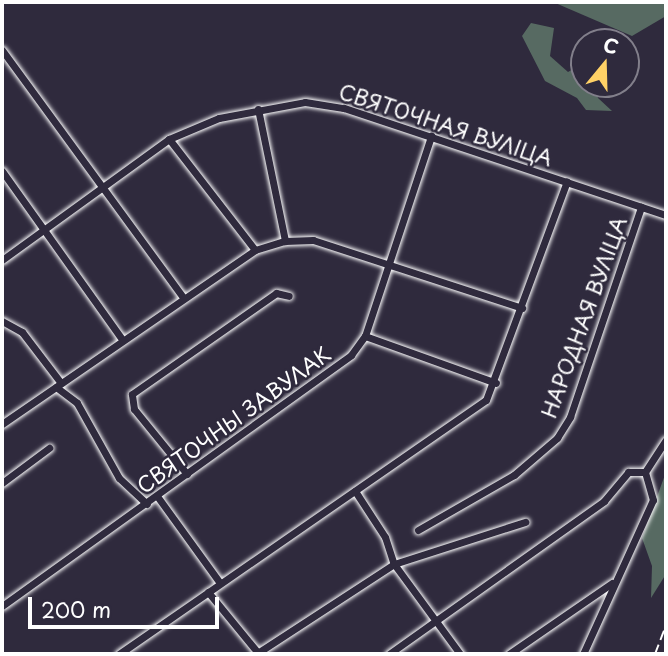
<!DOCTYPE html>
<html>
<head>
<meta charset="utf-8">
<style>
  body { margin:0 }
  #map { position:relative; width:668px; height:656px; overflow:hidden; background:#2f2a3d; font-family:"Playpen Sans",sans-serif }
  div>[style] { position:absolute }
  .green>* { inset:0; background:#576a62 }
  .roads { filter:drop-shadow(0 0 2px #fff) drop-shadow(0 0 2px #fff) }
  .minor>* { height:7px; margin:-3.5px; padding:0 3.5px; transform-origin:3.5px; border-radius:3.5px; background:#2f2a3d }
  .rail>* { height:2px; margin-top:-1px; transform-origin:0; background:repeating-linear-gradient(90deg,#fff 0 10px,transparent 0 15px) }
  span { translate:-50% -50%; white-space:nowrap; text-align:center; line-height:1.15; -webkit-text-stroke:5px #2f2a3d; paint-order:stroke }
  .street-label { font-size:21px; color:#fff }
  .frame { position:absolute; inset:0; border:4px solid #fff; pointer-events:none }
  .north { position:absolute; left:570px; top:28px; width:70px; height:70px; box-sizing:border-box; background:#2f2a3d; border:2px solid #827f8b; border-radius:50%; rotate:19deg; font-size:19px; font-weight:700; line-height:28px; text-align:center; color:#fff }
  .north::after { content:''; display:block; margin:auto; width:24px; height:32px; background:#ffd166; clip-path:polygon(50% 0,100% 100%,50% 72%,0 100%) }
  .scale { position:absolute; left:28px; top:597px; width:191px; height:32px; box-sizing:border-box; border:4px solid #fff; border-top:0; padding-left:9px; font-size:21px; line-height:24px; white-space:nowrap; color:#fff; -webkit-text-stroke:5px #2f2a3d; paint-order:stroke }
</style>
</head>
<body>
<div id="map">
  <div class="green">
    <i style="clip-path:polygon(553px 2px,666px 2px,666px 16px,632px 36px)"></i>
    <i style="clip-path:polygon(531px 23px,554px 28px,550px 56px,568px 72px,584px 63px,584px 84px,595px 84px,598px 98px,612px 111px,586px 110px,577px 98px,545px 81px,522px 36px)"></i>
    <i style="clip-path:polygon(666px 472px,666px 574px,651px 598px,652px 566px,642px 538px)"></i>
  </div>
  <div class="roads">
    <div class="minor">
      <i style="left:2px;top:50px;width:306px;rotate:53.8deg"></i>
      <i style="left:258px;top:109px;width:135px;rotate:78.4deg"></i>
      <i style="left:169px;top:139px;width:140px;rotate:52.2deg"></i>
      <i style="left:2px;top:171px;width:205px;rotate:54.5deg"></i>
      <i style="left:2px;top:260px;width:206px;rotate:-35.9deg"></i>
      <i style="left:169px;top:139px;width:54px;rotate:-22.8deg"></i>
      <i style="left:219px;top:118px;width:87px;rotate:-10.5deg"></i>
      <i style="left:305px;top:102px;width:39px;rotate:9deg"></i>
      <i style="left:344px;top:108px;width:339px;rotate:18.4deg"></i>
      <i style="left:2px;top:321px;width:23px;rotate:29deg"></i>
      <i style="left:22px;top:332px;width:64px;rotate:52.6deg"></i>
      <i style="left:365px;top:336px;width:139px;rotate:19.7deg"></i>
      <i style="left:56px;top:387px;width:26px;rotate:37deg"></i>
      <i style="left:77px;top:403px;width:86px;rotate:60.8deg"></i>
      <i style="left:119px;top:478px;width:38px;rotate:43deg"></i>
      <i style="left:2px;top:424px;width:307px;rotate:-34.5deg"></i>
      <i style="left:255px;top:250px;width:31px;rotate:-17deg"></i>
      <i style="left:285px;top:241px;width:28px;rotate:-2deg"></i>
      <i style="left:313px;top:240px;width:220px;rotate:18deg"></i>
      <i style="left:187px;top:474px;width:84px;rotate:-129.2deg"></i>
      <i style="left:134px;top:409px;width:15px;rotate:-98deg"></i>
      <i style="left:132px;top:394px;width:176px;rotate:-35deg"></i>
      <i style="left:276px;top:293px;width:13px;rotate:13deg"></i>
      <i style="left:2px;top:483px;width:59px;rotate:-36.7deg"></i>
      <i style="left:355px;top:491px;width:55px;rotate:56.9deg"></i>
      <i style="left:385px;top:537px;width:28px;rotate:72deg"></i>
      <i style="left:394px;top:564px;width:112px;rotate:53.7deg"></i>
      <i style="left:157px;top:496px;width:107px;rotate:54.1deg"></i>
      <i style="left:418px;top:530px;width:111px;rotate:-29.8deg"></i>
      <i style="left:514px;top:475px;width:57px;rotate:-40.7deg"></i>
      <i style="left:557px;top:438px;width:25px;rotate:-58deg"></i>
      <i style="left:570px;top:417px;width:222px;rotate:-71.3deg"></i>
      <i style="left:208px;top:592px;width:80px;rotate:50.6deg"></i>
      <i style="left:2px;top:606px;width:430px;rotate:-35.7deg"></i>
      <i style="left:351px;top:355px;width:24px;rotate:-54deg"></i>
      <i style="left:365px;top:336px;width:211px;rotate:-71.7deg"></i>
      <i style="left:119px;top:654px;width:446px;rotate:-34.7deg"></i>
      <i style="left:486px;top:400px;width:233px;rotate:-69.7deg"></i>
      <i style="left:256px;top:654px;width:165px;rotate:-33.1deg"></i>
      <i style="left:394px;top:564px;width:138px;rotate:-17.8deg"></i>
      <i style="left:389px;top:654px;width:264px;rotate:-35.4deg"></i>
      <i style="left:604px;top:501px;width:38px;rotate:-50deg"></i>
      <i style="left:628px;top:472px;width:17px"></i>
      <i style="left:509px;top:654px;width:125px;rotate:-34.6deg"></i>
      <i style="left:583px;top:654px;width:169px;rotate:-65.6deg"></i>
      <i style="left:653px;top:500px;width:29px;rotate:-106deg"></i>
      <i style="left:645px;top:472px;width:38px;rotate:-57deg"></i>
    </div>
  </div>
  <div class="rail">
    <i style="left:655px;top:654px;width:30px;rotate:-69deg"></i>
  </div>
  <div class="street-label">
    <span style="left:446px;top:124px;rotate:18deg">СВЯТОЧНАЯ ВУЛІЦА</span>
    <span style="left:583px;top:317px;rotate:-70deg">НАРОДНАЯ ВУЛІЦА</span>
    <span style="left:233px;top:419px;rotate:-36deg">СВЯТОЧНЫ ЗАВУЛАК</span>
  </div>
  <div class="frame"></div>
  <div class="north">С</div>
  <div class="scale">200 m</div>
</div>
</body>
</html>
